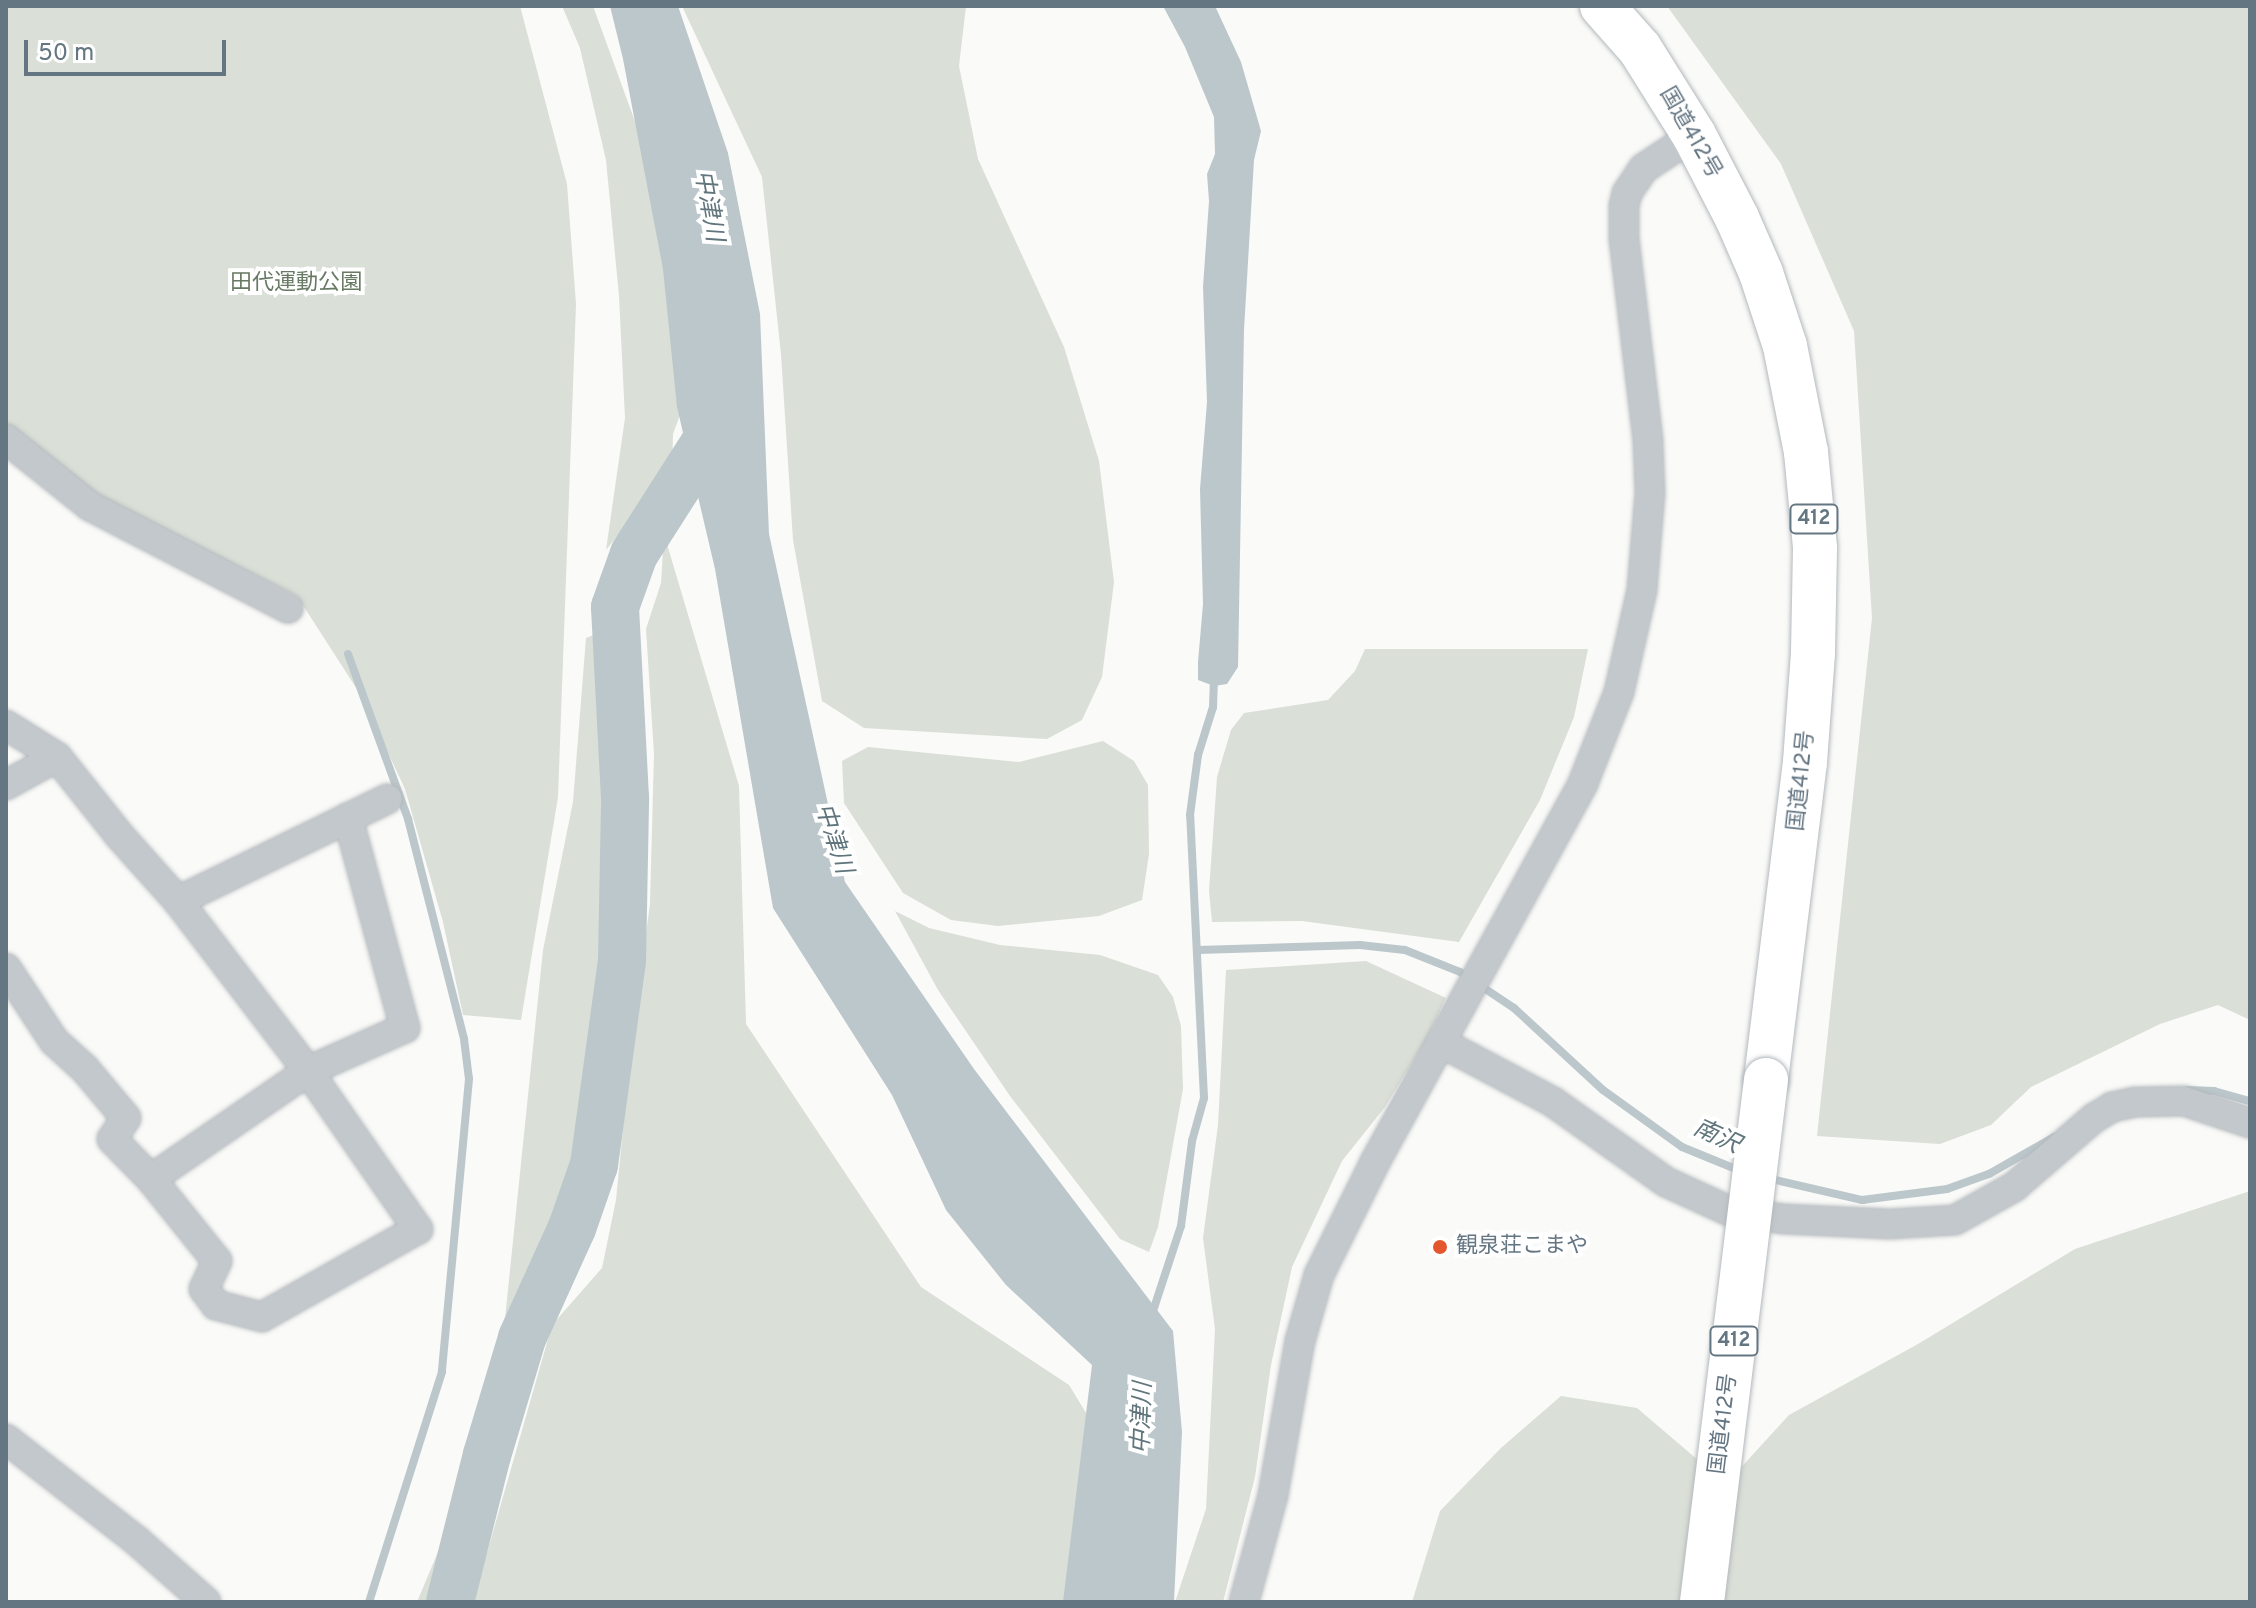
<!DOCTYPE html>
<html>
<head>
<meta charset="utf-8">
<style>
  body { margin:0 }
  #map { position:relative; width:2256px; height:1608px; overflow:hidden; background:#fafaf8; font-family:Overpass,"Noto Sans JP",sans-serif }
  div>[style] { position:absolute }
  .green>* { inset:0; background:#dadfd7 }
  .water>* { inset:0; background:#bbc7cb }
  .stream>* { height:8px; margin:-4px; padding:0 4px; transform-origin:4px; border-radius:4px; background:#bbc7cb }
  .river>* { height:48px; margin:-24px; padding:0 24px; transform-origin:24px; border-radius:24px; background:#bbc7cb }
  .roads { filter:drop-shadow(0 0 2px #b4b9bd) drop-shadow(0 0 2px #b4b9bd) }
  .street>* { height:28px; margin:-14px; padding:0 14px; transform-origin:14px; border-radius:14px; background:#c3c8cc }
  .highway>* { height:44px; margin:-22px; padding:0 22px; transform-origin:22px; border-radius:22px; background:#fff }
  .bridges { filter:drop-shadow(0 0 2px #b4b9bd) drop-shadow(0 0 2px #b4b9bd) }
  .highway-bridge>* { height:44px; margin:-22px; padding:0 22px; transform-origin:22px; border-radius:22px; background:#fff }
  .dots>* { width:22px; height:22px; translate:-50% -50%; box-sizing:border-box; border:4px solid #fff; border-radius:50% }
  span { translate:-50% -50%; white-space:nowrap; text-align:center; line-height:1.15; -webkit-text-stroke:8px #fff; paint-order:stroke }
  .shield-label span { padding:2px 6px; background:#fff; border:2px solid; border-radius:6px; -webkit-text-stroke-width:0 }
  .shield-label { font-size:20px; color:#657683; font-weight:700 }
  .street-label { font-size:22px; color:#657683 }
  .park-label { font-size:22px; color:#687a64 }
  .poi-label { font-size:22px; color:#657683 }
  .left { translate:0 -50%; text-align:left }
  .water-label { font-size:24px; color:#60757c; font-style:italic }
  .frame { position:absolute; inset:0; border:8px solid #657683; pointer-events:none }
  .scale { position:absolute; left:24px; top:40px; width:202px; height:36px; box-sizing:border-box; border:4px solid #657683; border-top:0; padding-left:10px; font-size:24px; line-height:28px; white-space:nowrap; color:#657683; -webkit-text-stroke:6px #fff; paint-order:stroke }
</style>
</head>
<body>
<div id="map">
  <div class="green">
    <i style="clip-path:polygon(6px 6px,520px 6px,567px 184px,576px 304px,558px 797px,521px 1020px,463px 1015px,443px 922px,405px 789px,362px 697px,297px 596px,96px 496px,6px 424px)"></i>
    <i style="clip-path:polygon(562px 6px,593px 6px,661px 193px,691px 385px,673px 434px,672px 474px,654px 490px,606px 550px,625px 418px,619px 296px,606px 160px,580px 48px)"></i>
    <i style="clip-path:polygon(682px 6px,966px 6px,959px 66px,978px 159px,1064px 347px,1099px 461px,1114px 582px,1102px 677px,1082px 720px,1047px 739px,864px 728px,822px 701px,793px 540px,781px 354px,762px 177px)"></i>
    <i style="clip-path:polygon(1667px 6px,2250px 6px,2250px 1020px,2218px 1005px,2160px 1024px,2031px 1087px,1991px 1125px,1940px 1144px,1817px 1136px,1872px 618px,1854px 331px,1781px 164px)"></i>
    <i style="clip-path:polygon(664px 534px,739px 786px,746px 1024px,921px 1287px,1069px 1385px,1094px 1426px,1068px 1602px,473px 1602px,552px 1325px,602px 1268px,616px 1200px,632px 1037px,650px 904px,654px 754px,646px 629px,661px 583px)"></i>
    <i style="clip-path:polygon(604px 631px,614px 724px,614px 803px,598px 1024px,579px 1173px,499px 1377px,543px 950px,573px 802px,586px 638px)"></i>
    <i style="clip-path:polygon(1365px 649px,1588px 649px,1574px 717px,1540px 800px,1459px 942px,1302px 921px,1212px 922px,1209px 891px,1217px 777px,1231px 730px,1244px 713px,1328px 700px,1355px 671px)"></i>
    <i style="clip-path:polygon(1103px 741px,1134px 761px,1148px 785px,1149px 854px,1142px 900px,1099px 916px,998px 926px,951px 920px,903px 893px,844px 803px,842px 761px,868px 747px,1019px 762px)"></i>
    <i style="clip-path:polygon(895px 911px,929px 928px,1000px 945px,1100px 955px,1158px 975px,1173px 997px,1181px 1026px,1183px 1089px,1158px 1227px,1149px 1252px,1120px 1239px,1010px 1096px,938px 990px)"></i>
    <i style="clip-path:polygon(1366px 961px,1446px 998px,1426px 1040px,1385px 1107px,1342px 1161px,1292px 1267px,1271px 1365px,1255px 1477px,1223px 1602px,1175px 1602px,1206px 1509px,1215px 1329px,1203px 1238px,1218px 1125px,1226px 970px)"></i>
    <i style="clip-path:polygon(2250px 1191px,2250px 1602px,1412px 1602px,1440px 1511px,1501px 1448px,1561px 1396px,1637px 1408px,1726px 1484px,1789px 1415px,1918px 1344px,2075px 1249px)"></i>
    <i style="clip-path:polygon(443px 1540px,455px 1546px,439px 1602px,417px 1602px)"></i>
  </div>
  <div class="water">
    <i style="clip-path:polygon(610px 6px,678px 6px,728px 153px,760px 314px,769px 534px,845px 882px,974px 1069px,1173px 1331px,1182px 1432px,1174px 1602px,1063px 1602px,1092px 1365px,1006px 1285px,946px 1210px,892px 1095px,773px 908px,715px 569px,677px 407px,663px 269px,623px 59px)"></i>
    <i style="clip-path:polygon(1163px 6px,1215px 6px,1241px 62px,1261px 131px,1254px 160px,1244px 330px,1238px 667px,1227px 684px,1214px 686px,1198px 680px,1198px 662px,1203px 604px,1200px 489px,1207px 402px,1203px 287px,1209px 201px,1207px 174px,1215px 154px,1214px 117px,1185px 47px)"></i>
  </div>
  <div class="stream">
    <i style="left:348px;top:654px;width:176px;rotate:70deg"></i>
    <i style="left:408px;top:819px;width:227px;rotate:75.7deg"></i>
    <i style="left:464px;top:1039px;width:40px;rotate:82.9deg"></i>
    <i style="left:469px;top:1079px;width:294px;rotate:95.3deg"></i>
    <i style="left:442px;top:1372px;width:241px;rotate:107.6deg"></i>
    <i style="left:1198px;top:950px;width:162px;rotate:-1.8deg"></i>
    <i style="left:1360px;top:945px;width:45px;rotate:6.3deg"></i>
    <i style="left:1405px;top:950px;width:59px;rotate:21.8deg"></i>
    <i style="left:1460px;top:972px;width:65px;rotate:33.7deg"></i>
    <i style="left:1514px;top:1008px;width:121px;rotate:42.7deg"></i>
    <i style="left:1603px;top:1090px;width:97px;rotate:35.8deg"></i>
    <i style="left:1682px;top:1147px;width:66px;rotate:22.3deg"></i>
    <i style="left:2188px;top:1090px;width:26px;rotate:2deg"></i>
    <i style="left:2214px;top:1091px;width:37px;rotate:16deg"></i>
    <i style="left:1767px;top:1178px;width:98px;rotate:13deg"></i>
    <i style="left:1862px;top:1200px;width:86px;rotate:-7.4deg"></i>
    <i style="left:1947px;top:1189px;width:45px;rotate:-19.7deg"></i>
    <i style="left:1989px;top:1174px;width:75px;rotate:-29.6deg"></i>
    <i style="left:1152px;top:1314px;width:93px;rotate:-71.8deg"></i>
    <i style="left:1181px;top:1226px;width:86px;rotate:-82.6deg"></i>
    <i style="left:1192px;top:1141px;width:45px;rotate:-74.4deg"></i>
    <i style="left:1204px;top:1098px;width:283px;rotate:-92.8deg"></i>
    <i style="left:1190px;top:815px;width:61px;rotate:-82.4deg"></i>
    <i style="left:1198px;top:755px;width:50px;rotate:-72.6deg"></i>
    <i style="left:1213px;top:707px;width:29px;rotate:-88deg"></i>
  </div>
  <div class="river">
    <i style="left:450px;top:1602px;width:152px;rotate:-75.9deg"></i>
    <i style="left:487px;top:1455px;width:122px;rotate:-73.3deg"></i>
    <i style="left:522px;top:1338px;width:121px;rotate:-65.6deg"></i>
    <i style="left:572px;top:1228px;width:67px;rotate:-70.8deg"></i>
    <i style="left:594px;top:1165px;width:206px;rotate:-82.2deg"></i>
    <i style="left:622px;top:961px;width:163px;rotate:-88.9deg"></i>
    <i style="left:625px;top:798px;width:191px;rotate:-93deg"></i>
    <i style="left:615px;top:607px;width:56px;rotate:-70.3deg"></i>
    <i style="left:634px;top:554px;width:132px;rotate:-57.4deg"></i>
    <i style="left:705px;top:443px;width:37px;rotate:-36deg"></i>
  </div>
  <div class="roads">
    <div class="street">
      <i style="left:6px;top:439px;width:107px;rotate:38.6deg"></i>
      <i style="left:90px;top:506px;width:223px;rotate:27.3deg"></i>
      <i style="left:6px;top:725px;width:60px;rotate:32.1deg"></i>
      <i style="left:57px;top:757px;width:100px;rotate:51.5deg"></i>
      <i style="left:119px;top:835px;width:89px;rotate:48.2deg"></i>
      <i style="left:178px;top:901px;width:214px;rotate:52.6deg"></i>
      <i style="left:308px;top:1071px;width:193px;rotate:55.2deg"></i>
      <i style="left:418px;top:1229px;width:179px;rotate:150.6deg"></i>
      <i style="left:262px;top:1317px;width:48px;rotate:-165.4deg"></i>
      <i style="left:216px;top:1305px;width:20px;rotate:-127deg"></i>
      <i style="left:204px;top:1289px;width:31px;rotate:-65deg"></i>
      <i style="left:217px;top:1261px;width:105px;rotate:-128.8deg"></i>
      <i style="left:151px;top:1179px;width:56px;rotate:-134.3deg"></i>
      <i style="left:112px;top:1139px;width:25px;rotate:-56deg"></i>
      <i style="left:126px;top:1118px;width:64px;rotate:-129.9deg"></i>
      <i style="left:85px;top:1069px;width:42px;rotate:-137.9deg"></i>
      <i style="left:54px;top:1041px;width:87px;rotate:-123.3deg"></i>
      <i style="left:6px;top:785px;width:58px;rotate:-28.8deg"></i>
      <i style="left:178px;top:901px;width:233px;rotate:-26deg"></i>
      <i style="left:1442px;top:1043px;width:126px;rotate:28deg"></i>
      <i style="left:1553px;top:1102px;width:138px;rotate:35.3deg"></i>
      <i style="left:1666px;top:1182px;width:69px;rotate:24.7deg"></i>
      <i style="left:1729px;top:1211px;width:56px;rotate:8.3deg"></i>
      <i style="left:1784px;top:1219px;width:106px;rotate:2.7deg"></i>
      <i style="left:1890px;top:1224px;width:65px;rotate:-3.5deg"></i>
      <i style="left:1955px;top:1220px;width:68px;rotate:-29.2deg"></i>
      <i style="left:2014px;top:1187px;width:106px;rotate:-40.8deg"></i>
      <i style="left:2094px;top:1118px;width:21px;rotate:-31deg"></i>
      <i style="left:2112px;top:1107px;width:24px;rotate:-12deg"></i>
      <i style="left:2135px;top:1102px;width:49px;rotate:-1.2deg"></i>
      <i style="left:2184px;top:1101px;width:70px;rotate:18.4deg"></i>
      <i style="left:151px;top:1179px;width:191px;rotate:-34.5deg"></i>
      <i style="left:308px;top:1071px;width:106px;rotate:-23.9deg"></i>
      <i style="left:405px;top:1028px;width:218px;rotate:-105.2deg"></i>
      <i style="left:6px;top:1439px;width:166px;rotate:37.9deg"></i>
      <i style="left:137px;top:1541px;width:92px;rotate:41.5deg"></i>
      <i style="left:1244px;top:1602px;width:111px;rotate:-74.8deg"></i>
      <i style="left:1273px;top:1495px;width:156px;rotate:-80.1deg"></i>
      <i style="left:1300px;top:1341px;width:69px;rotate:-73.9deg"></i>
      <i style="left:1319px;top:1275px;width:126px;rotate:-63.6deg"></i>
      <i style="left:1375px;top:1162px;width:432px;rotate:-61.2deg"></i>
      <i style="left:1583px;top:783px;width:98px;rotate:-68.4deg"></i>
      <i style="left:1619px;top:692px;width:105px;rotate:-77.3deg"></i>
      <i style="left:1642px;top:590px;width:97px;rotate:-85.3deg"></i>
      <i style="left:1650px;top:493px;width:53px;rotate:-92.2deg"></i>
      <i style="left:1648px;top:440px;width:202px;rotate:-96.8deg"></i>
      <i style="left:1624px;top:239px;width:33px;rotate:-90deg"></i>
      <i style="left:1624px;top:206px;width:13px;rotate:-77deg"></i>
      <i style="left:1627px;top:193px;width:30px;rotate:-56deg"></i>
      <i style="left:1644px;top:168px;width:60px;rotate:-33.4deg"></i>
    </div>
    <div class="highway">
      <i style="left:1602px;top:6px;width:57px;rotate:48.5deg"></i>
      <i style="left:1640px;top:49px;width:102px;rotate:57.9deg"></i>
      <i style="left:1694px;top:135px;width:93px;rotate:62.6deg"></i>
      <i style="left:1737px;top:218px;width:60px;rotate:66.4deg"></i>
      <i style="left:1761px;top:273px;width:77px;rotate:71.8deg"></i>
      <i style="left:1785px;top:346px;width:108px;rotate:78.8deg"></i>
      <i style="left:1806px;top:452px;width:96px;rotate:84.6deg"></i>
      <i style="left:1815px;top:548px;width:105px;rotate:91.1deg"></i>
      <i style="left:1813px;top:653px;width:109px;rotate:94.2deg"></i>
      <i style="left:1805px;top:762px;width:320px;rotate:97deg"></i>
    </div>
  </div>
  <div class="bridges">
    <div class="highway-bridge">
      <i style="left:1702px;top:1602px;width:526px;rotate:-83.01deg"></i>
    </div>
  </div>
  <div class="dots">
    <i style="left:1440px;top:1247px;background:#e4572e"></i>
  </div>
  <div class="shield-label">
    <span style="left:1814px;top:519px">412</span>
    <span style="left:1734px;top:1341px">412</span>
  </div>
  <div class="street-label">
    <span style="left:1690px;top:133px;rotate:60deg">国道412号</span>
    <span style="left:1802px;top:781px;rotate:-84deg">国道412号</span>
    <span style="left:1724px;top:1424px;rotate:-83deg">国道412号</span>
  </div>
  <div class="park-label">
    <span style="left:296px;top:284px">田代運動公園</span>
  </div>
  <div class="poi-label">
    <span class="left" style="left:1456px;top:1247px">観泉荘こまや</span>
  </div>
  <div class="water-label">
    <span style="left:707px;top:206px;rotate:80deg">中津川</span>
    <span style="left:832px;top:839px;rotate:72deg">中津川</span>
    <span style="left:1716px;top:1138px;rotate:25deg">南沢</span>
    <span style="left:1144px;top:1418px;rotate:-88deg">中津川</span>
  </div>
  <div class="frame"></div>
  <div class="scale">50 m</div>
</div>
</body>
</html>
